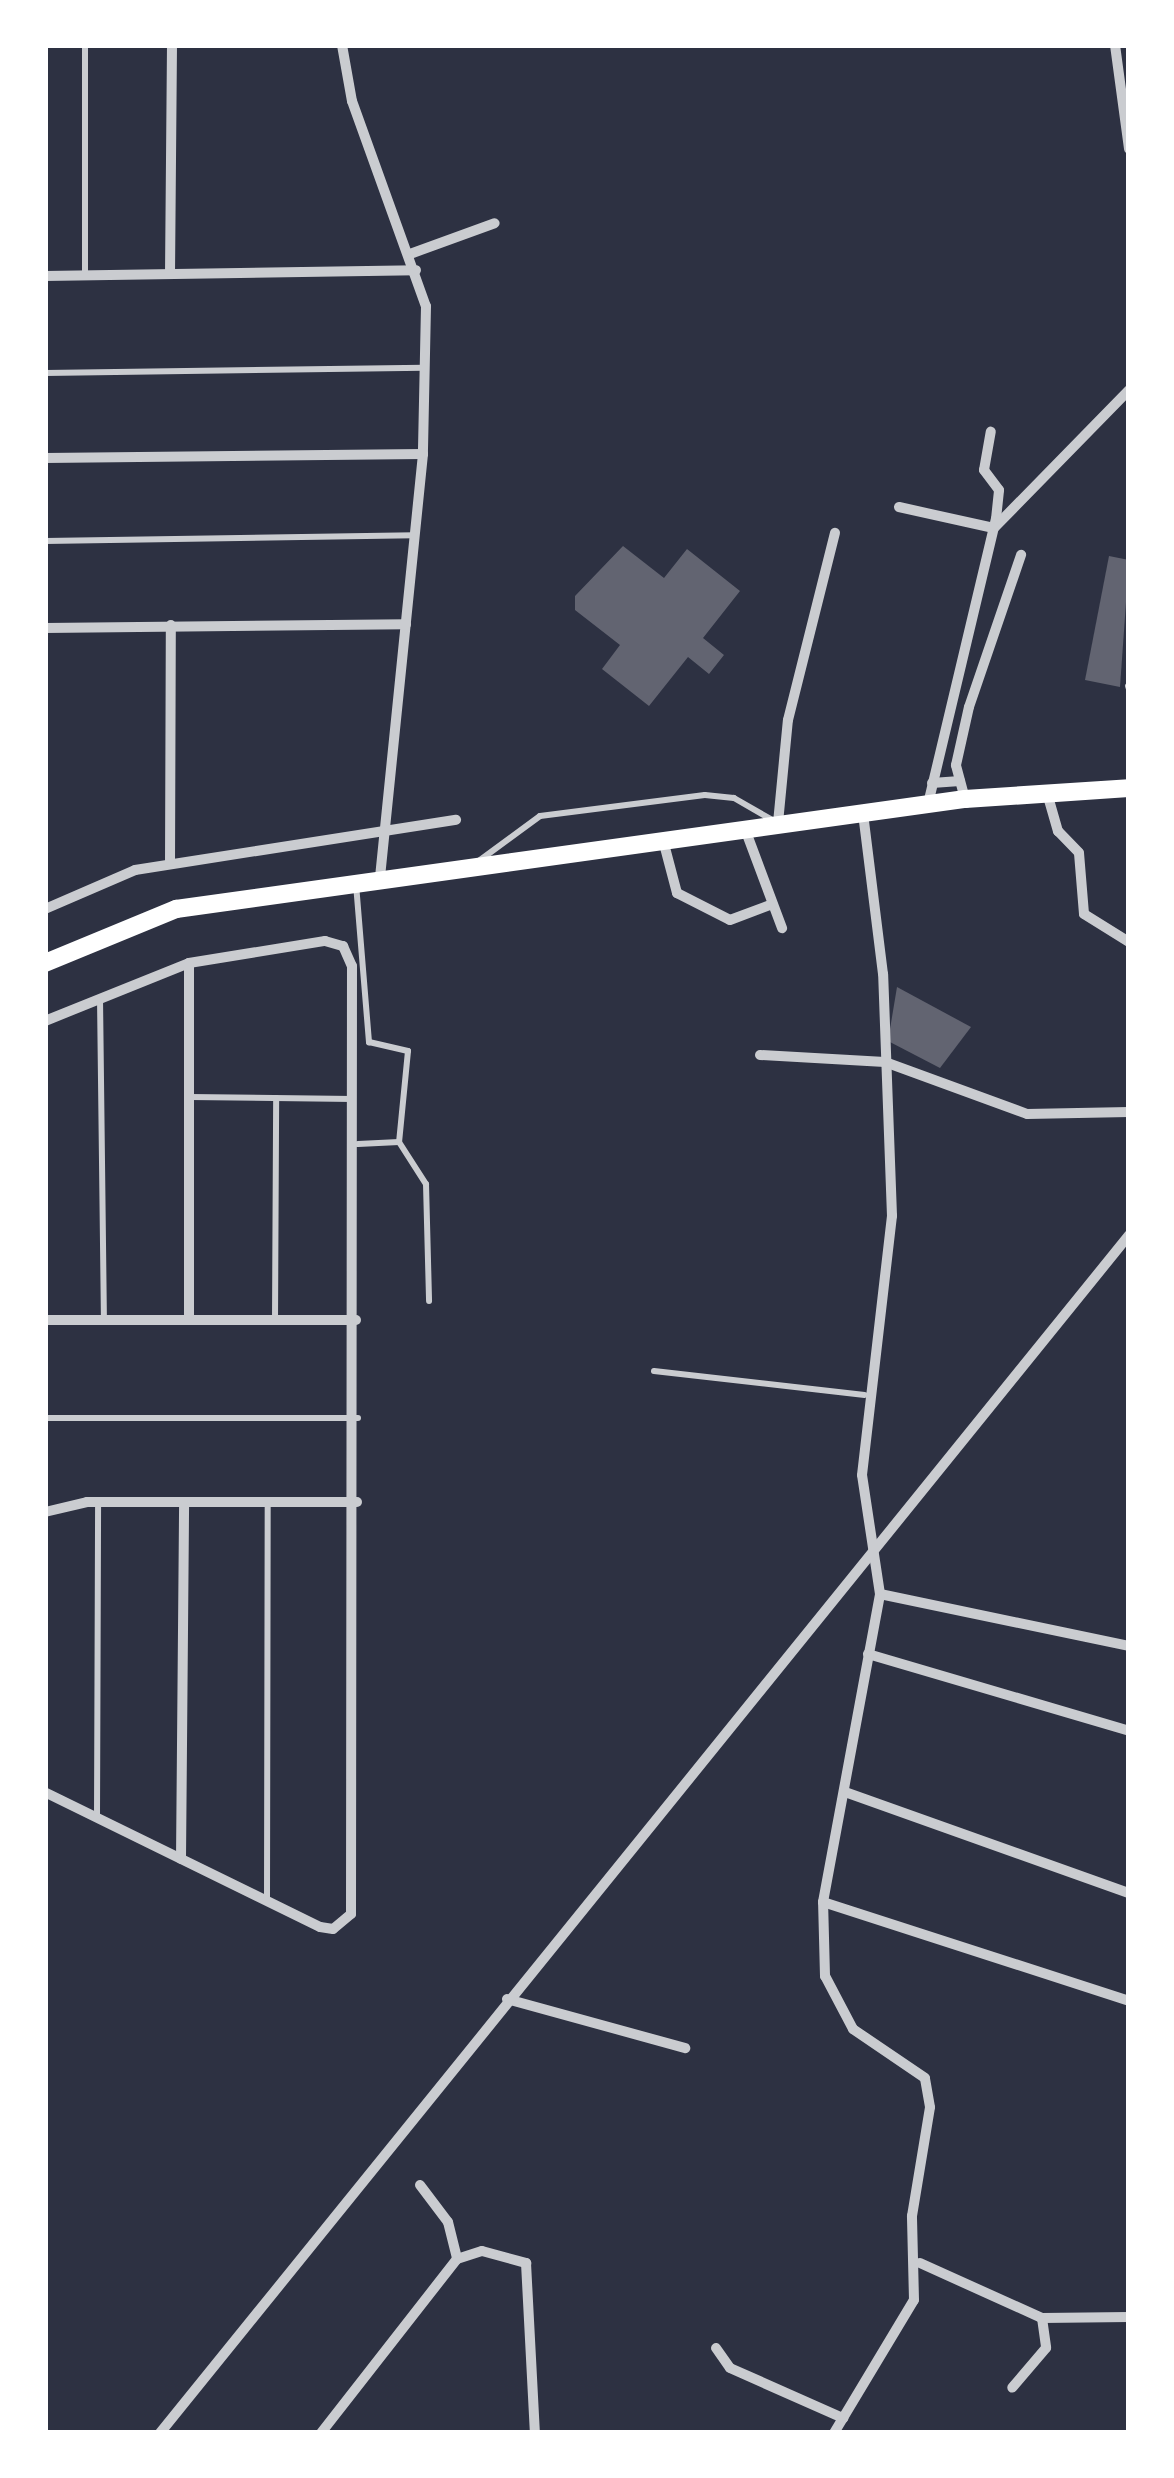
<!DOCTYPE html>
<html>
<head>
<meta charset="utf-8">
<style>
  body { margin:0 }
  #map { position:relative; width:1174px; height:2478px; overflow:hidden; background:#2d3142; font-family:Arial,sans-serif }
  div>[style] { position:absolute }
  .building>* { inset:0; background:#626471 }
  .service>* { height:6px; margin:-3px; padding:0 3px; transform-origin:3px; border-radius:3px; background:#caccd0 }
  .minor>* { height:10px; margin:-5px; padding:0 5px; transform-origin:5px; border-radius:5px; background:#caccd0 }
  .secondary>* { height:18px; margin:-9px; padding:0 9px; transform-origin:9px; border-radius:9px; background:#fff }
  span { translate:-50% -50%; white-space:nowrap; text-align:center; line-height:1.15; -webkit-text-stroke:9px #fff; paint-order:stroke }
  .frame { position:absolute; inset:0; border:48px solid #fff; pointer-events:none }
</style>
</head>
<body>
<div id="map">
  <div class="building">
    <i style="clip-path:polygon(623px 546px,664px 578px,687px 549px,740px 591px,703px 638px,724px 655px,709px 674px,688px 657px,649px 706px,602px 669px,620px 645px,575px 610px,575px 596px)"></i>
    <i style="clip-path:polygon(1109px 556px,1129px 560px,1120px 687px,1085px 680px)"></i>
    <i style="clip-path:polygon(897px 987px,971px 1027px,940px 1068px,888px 1041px)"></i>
  </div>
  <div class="service">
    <i style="left:85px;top:275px;width:230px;rotate:-90deg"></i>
    <i style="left:45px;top:373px;width:379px;rotate:-0.8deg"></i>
    <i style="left:45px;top:541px;width:369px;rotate:-0.9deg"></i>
    <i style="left:1128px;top:686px;width:3px;rotate:72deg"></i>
    <i style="left:476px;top:863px;width:79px;rotate:-36.3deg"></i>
    <i style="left:540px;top:816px;width:166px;rotate:-7.3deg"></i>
    <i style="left:705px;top:795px;width:29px;rotate:6deg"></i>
    <i style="left:734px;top:798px;width:46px;rotate:29.9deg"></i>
    <i style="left:356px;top:884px;width:159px;rotate:85.3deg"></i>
    <i style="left:369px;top:1042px;width:40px;rotate:13deg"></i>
    <i style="left:408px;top:1051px;width:91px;rotate:95.6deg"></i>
    <i style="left:399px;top:1142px;width:50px;rotate:57.3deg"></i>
    <i style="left:426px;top:1184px;width:117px;rotate:88.5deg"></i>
    <i style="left:100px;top:998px;width:322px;rotate:89.3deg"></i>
    <i style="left:190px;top:1097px;width:163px;rotate:0.7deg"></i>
    <i style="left:358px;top:1144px;width:41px;rotate:-2.8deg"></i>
    <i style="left:275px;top:1320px;width:222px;rotate:-89.7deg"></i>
    <i style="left:654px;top:1371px;width:212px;rotate:6.5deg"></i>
    <i style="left:45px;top:1418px;width:313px"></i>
    <i style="left:97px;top:1817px;width:315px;rotate:-89.8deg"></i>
    <i style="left:267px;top:1901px;width:399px;rotate:-89.9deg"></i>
  </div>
  <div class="minor">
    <i style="left:342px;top:45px;width:57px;rotate:79.9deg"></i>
    <i style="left:352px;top:101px;width:218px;rotate:70.2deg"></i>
    <i style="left:426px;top:306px;width:148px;rotate:91.2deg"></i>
    <i style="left:423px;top:454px;width:426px;rotate:95.8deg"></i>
    <i style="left:1115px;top:45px;width:105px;rotate:82.3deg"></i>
    <i style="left:410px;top:254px;width:90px;rotate:-20deg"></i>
    <i style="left:170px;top:274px;width:229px;rotate:-89.5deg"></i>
    <i style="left:45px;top:276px;width:371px;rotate:-0.9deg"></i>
    <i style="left:45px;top:458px;width:378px;rotate:-0.6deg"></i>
    <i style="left:899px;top:507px;width:97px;rotate:12.5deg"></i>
    <i style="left:994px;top:528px;width:193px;rotate:-45.6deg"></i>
    <i style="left:45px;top:628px;width:361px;rotate:-0.6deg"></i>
    <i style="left:932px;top:783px;width:28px;rotate:-4deg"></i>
    <i style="left:1047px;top:793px;width:40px;rotate:74deg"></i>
    <i style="left:1058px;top:831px;width:30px;rotate:46deg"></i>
    <i style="left:1079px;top:853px;width:61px;rotate:85.3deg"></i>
    <i style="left:1084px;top:914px;width:53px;rotate:31.9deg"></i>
    <i style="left:965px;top:799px;width:35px;rotate:-105deg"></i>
    <i style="left:956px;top:765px;width:59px;rotate:-77.4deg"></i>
    <i style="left:969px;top:707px;width:161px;rotate:-71.1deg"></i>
    <i style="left:928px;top:804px;width:293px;rotate:-76.6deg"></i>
    <i style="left:996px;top:519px;width:29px;rotate:-84deg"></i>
    <i style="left:999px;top:490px;width:25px;rotate:-127deg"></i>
    <i style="left:984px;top:470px;width:39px;rotate:-80deg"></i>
    <i style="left:778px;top:823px;width:103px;rotate:-84.5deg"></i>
    <i style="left:788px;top:720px;width:193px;rotate:-75.9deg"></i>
    <i style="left:745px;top:829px;width:106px;rotate:69.5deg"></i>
    <i style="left:663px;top:840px;width:55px;rotate:75.2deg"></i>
    <i style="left:677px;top:893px;width:59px;rotate:27deg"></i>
    <i style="left:730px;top:920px;width:43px;rotate:-20.6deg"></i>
    <i style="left:170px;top:864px;width:239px;rotate:-89.8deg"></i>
    <i style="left:45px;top:909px;width:98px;rotate:-23.4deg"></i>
    <i style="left:135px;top:870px;width:325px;rotate:-8.9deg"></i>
    <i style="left:45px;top:1021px;width:155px;rotate:-21.9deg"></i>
    <i style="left:189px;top:963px;width:138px;rotate:-9.2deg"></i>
    <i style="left:325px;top:941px;width:19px;rotate:16deg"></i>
    <i style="left:343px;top:946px;width:22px;rotate:66deg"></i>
    <i style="left:352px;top:966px;width:948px;rotate:90.06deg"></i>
    <i style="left:351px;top:1914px;width:23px;rotate:140deg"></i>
    <i style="left:333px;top:1929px;width:13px;rotate:-171deg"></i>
    <i style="left:320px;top:1927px;width:306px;rotate:-153.9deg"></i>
    <i style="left:760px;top:1055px;width:125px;rotate:3.2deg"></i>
    <i style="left:885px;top:1062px;width:151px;rotate:20.1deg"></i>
    <i style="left:1027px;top:1114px;width:102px;rotate:-1.1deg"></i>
    <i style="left:45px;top:1320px;width:311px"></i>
    <i style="left:189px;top:1320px;width:357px;rotate:-90deg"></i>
    <i style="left:45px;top:1512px;width:43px;rotate:-13.4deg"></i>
    <i style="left:87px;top:1502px;width:270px"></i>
    <i style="left:880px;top:1594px;width:254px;rotate:11.8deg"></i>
    <i style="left:868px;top:1654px;width:272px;rotate:16.4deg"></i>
    <i style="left:845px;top:1792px;width:301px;rotate:19.6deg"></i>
    <i style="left:181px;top:1859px;width:357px;rotate:-89.5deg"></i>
    <i style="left:823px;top:1902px;width:322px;rotate:17.9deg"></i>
    <i style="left:507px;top:1999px;width:185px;rotate:15.4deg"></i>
    <i style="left:420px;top:2185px;width:46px;rotate:52.9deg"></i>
    <i style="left:448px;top:2222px;width:38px;rotate:76deg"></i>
    <i style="left:920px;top:2263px;width:134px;rotate:24.3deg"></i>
    <i style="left:1042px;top:2318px;width:30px;rotate:82deg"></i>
    <i style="left:1046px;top:2348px;width:52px;rotate:130.4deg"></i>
    <i style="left:1042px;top:2318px;width:87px;rotate:-0.7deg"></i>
    <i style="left:716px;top:2348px;width:24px;rotate:55deg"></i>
    <i style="left:730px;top:2368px;width:124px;rotate:23.9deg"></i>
    <i style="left:160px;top:2433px;width:1541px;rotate:-51.03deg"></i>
    <i style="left:321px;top:2433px;width:221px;rotate:-52deg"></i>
    <i style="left:457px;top:2259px;width:26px;rotate:-18deg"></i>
    <i style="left:482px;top:2251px;width:46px;rotate:15.3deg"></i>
    <i style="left:526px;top:2263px;width:170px;rotate:87deg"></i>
    <i style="left:834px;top:2433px;width:155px;rotate:-59deg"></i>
    <i style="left:914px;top:2300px;width:84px;rotate:-91.4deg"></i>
    <i style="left:912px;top:2216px;width:110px;rotate:-80.6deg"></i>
    <i style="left:930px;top:2107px;width:29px;rotate:-100deg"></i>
    <i style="left:925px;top:2078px;width:87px;rotate:-145.8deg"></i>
    <i style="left:853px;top:2029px;width:60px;rotate:-117.8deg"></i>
    <i style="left:825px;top:1976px;width:74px;rotate:-91.5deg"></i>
    <i style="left:823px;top:1902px;width:313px;rotate:-79.5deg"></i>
    <i style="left:880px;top:1594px;width:120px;rotate:-98.6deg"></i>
    <i style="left:862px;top:1475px;width:261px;rotate:-83.4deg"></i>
    <i style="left:892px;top:1216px;width:242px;rotate:-92.1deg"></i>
    <i style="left:883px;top:974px;width:161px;rotate:-97.1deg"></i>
  </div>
  <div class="secondary">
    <i style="left:45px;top:963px;width:142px;rotate:-22.4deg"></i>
    <i style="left:176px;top:909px;width:797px;rotate:-7.94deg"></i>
    <i style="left:965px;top:799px;width:164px;rotate:-3.8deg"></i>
  </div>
  <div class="frame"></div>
</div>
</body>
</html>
